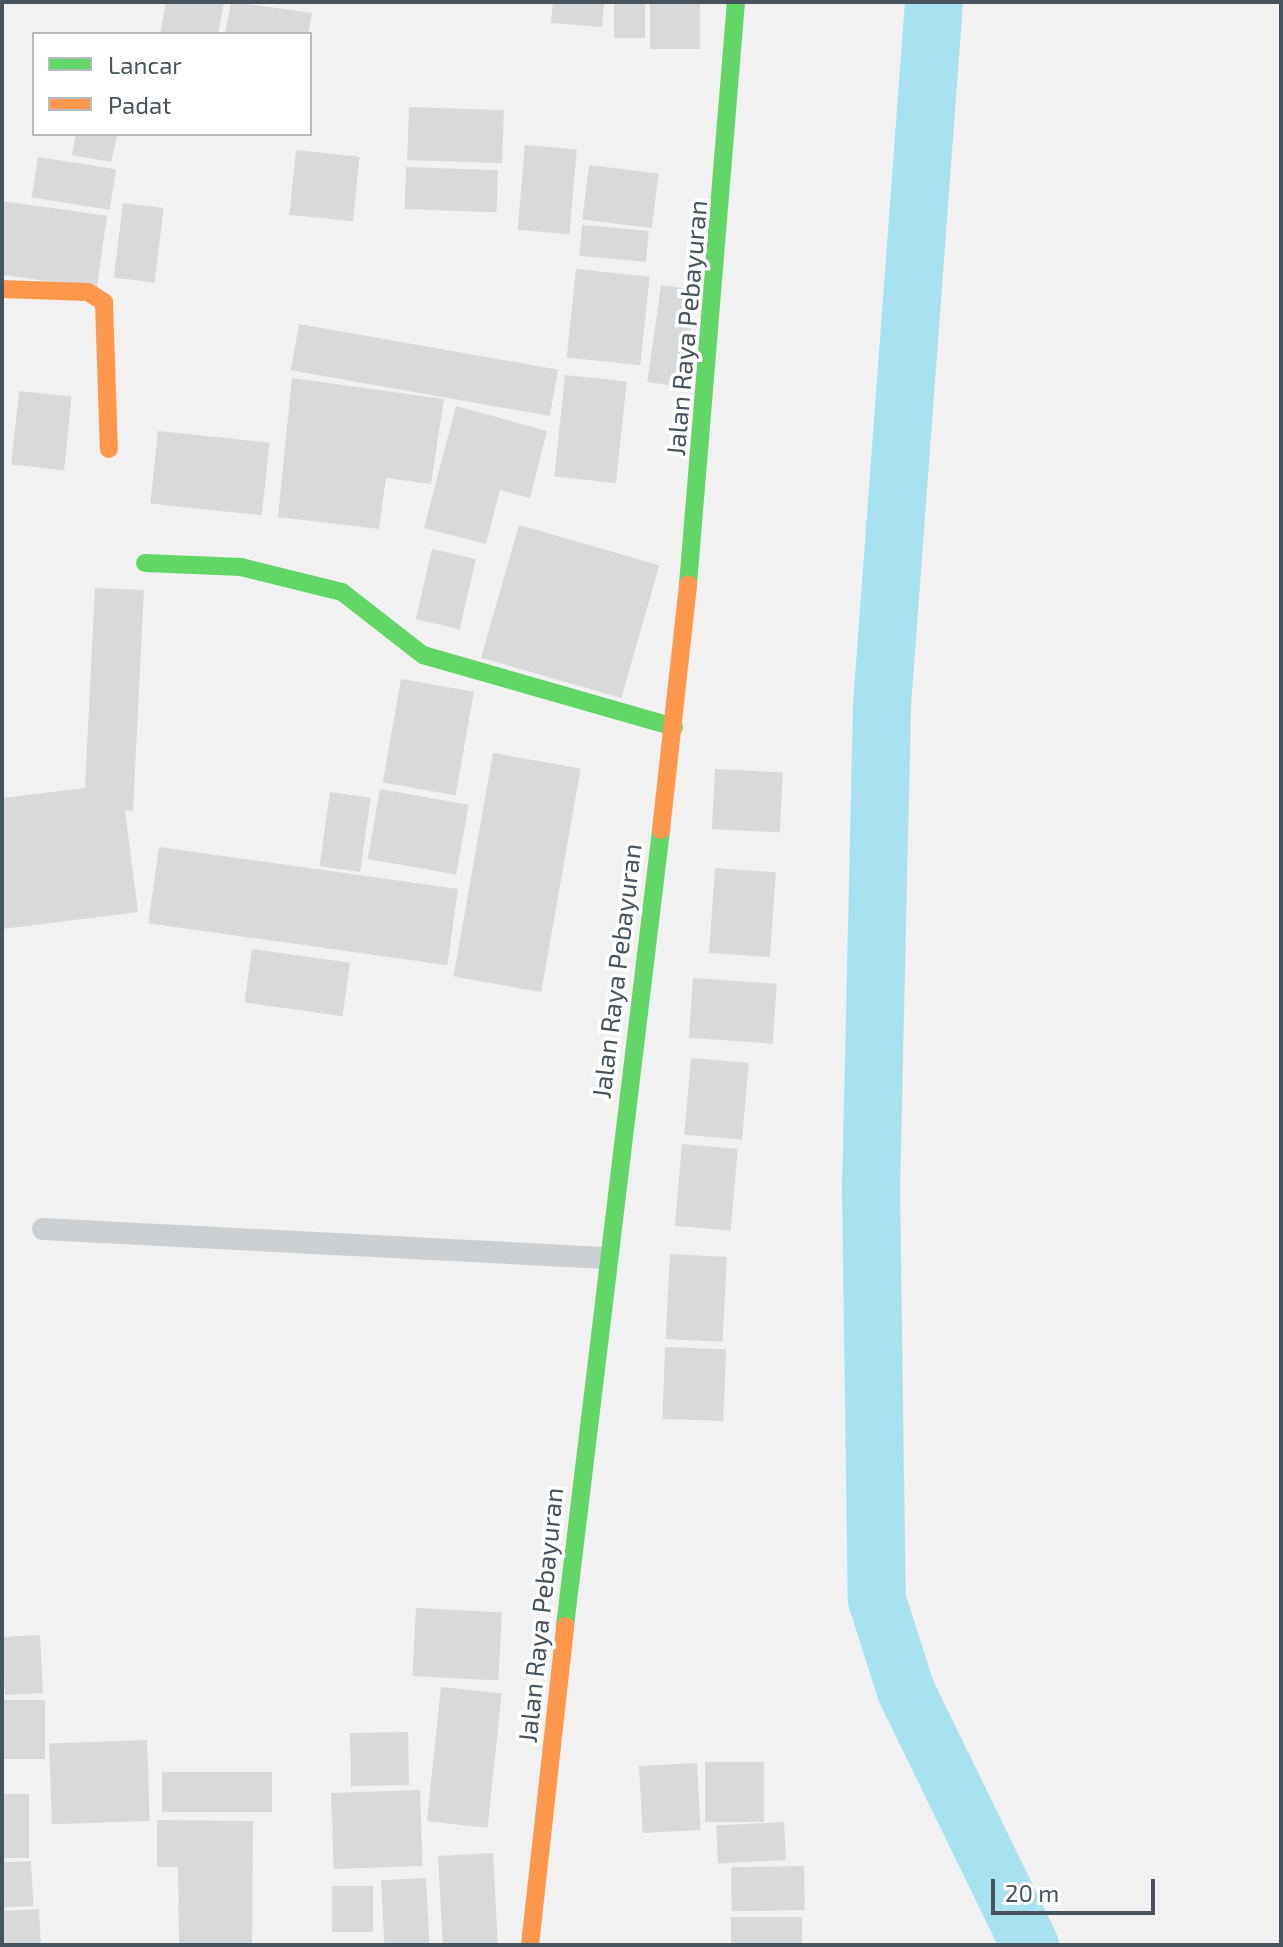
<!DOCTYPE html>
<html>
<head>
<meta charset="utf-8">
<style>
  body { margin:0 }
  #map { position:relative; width:1283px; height:1947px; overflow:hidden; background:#f1f1f1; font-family:"Exo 2",sans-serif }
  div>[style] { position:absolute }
  .canal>* { height:58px; margin:-29px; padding:0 29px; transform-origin:29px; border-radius:29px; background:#a8e2f0 }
  .building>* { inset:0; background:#d8d9db; transform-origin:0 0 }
  .lane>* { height:22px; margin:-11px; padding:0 11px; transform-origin:11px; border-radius:11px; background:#ccd0d2 }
  .fast>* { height:18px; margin:-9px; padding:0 9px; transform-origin:9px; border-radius:9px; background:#63d668 }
  .slow>* { height:18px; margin:-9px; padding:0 9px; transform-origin:9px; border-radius:9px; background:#ff974d }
  span { translate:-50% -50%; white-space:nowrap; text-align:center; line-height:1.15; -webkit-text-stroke:7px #fff; paint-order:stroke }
  .street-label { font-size:26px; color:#47545e }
  .frame { position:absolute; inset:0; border:4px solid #47545e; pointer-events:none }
  .legend { position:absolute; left:32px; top:32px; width:280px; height:104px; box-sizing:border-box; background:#fff; border:2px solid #b5bbbf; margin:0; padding:10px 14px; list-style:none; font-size:24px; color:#47545e }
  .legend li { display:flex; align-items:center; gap:16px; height:40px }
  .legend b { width:40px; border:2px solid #b5bbbf }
  .scale { position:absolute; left:991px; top:1879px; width:164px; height:36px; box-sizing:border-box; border:4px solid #47545e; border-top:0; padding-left:10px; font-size:24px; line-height:28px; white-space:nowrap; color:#47545e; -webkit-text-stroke:6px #fff; paint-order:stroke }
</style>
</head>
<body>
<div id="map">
  <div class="canal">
    <i style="left:934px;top:2px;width:705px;rotate:94.23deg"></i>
    <i style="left:882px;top:705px;width:483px;rotate:91.3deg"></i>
    <i style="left:871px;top:1188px;width:412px;rotate:89.2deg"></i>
    <i style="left:877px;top:1600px;width:96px;rotate:72.3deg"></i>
    <i style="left:906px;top:1691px;width:283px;rotate:64deg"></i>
  </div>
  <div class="building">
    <i style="clip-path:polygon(166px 2px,224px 2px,218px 34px,160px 34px)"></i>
    <i style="clip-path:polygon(231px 2px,312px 13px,308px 34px,225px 34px)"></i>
    <i style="clip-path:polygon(553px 2px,604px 2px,602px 27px,551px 23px)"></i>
    <i style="left:614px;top:2px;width:31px;height:36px"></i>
    <i style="left:650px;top:2px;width:50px;height:47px"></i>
    <i style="left:409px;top:107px;width:95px;height:53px;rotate:2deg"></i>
    <i style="clip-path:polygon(76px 134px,117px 136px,111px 162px,72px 155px)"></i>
    <i style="left:525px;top:145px;width:52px;height:85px;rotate:5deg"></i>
    <i style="left:296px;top:150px;width:64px;height:65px;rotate:6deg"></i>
    <i style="left:38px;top:157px;width:79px;height:41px;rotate:9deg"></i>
    <i style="left:589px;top:165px;width:70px;height:55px;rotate:7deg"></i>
    <i style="left:406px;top:167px;width:92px;height:42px;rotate:2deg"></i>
    <i style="left:2px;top:201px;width:106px;height:73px;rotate:8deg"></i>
    <i style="left:123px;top:203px;width:41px;height:75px;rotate:7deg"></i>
    <i style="left:582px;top:225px;width:67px;height:31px;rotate:5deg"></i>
    <i style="left:576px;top:269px;width:74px;height:89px;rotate:6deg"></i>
    <i style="left:661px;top:285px;width:36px;height:98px;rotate:8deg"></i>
    <i style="left:299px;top:324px;width:263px;height:47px;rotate:10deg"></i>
    <i style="left:565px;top:375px;width:62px;height:102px;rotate:6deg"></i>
    <i style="clip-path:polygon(292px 378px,444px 399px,431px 484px,386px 478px,379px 529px,278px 517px)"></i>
    <i style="left:19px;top:391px;width:53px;height:74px;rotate:6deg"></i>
    <i style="clip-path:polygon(456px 406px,547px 431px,530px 498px,500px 490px,486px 544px,424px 528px)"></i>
    <i style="left:158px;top:431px;width:112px;height:73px;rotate:6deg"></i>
    <i style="left:519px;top:525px;width:146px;height:138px;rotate:16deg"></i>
    <i style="left:432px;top:549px;width:45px;height:72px;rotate:13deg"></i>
    <i style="clip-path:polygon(95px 588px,144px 590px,133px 811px,125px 810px,138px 912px,2px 929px,2px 798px,85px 788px)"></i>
    <i style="left:401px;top:679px;width:74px;height:105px;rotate:10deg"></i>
    <i style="left:493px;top:753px;width:89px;height:227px;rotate:10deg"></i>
    <i style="left:715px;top:769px;width:68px;height:60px;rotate:3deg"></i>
    <i style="left:380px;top:789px;width:90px;height:71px;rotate:10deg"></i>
    <i style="left:330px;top:792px;width:41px;height:75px;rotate:8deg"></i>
    <i style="left:159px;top:847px;width:302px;height:77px;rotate:8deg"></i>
    <i style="left:715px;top:868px;width:61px;height:85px;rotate:4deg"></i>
    <i style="left:252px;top:949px;width:99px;height:54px;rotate:8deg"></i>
    <i style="left:693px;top:978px;width:84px;height:60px;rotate:4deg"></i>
    <i style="left:691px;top:1058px;width:58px;height:77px;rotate:5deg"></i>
    <i style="left:682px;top:1144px;width:56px;height:82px;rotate:5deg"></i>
    <i style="left:670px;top:1254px;width:57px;height:85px;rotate:3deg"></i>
    <i style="left:665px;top:1347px;width:61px;height:72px;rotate:2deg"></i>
    <i style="left:416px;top:1608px;width:86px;height:68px;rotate:3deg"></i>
    <i style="left:40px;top:1635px;width:58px;height:38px;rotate:87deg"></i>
    <i style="left:441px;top:1687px;width:61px;height:135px;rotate:6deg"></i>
    <i style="left:2px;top:1700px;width:43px;height:59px"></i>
    <i style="left:408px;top:1732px;width:53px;height:58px;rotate:89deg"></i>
    <i style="left:147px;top:1740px;width:81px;height:98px;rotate:88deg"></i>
    <i style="left:705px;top:1762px;width:59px;height:60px"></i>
    <i style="left:697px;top:1763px;width:67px;height:58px;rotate:87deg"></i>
    <i style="left:272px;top:1772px;width:40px;height:110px;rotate:90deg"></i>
    <i style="left:420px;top:1790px;width:76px;height:89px;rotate:88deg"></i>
    <i style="left:2px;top:1794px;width:27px;height:64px"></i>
    <i style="clip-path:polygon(157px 1820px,253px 1821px,252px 1945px,179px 1945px,178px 1867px,157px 1867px)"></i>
    <i style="left:784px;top:1822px;width:38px;height:68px;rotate:87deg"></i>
    <i style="left:493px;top:1853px;width:91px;height:55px;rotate:87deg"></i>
    <i style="left:31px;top:1861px;width:45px;height:29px;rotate:87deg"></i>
    <i style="left:804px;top:1866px;width:44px;height:73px;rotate:89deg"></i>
    <i style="left:426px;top:1878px;width:67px;height:45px;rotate:87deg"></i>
    <i style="left:332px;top:1886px;width:41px;height:46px"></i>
    <i style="left:39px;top:1909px;width:36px;height:37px;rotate:87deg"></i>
    <i style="left:731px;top:1917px;width:71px;height:28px"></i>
  </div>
  <div class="lane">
    <i style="left:43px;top:1229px;width:563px;rotate:2.95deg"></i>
  </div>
  <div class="fast">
    <i style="left:145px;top:563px;width:96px;rotate:2.4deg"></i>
    <i style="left:241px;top:567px;width:104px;rotate:13.9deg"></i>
    <i style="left:342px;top:592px;width:103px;rotate:37.9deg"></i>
    <i style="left:423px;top:655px;width:261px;rotate:16deg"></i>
    <i style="left:688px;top:584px;width:584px;rotate:-85.29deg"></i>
    <i style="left:565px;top:1626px;width:802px;rotate:-83.12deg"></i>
  </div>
  <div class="slow">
    <i style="left:2px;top:289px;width:86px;rotate:2deg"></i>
    <i style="left:88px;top:292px;width:19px;rotate:32deg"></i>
    <i style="left:104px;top:302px;width:147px;rotate:88.1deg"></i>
    <i style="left:661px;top:830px;width:247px;rotate:-83.7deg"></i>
    <i style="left:530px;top:1945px;width:321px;rotate:-83.7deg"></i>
  </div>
  <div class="street-label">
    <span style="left:686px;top:328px;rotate:-85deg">Jalan Raya Pebayuran</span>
    <span style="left:616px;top:971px;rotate:-83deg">Jalan Raya Pebayuran</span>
    <span style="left:540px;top:1615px;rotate:-84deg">Jalan Raya Pebayuran</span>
  </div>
  <div class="frame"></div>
  <ul class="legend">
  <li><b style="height:10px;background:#63d668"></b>Lancar</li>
  <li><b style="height:10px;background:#ff974d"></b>Padat</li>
  </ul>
  <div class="scale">20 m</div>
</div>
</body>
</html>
